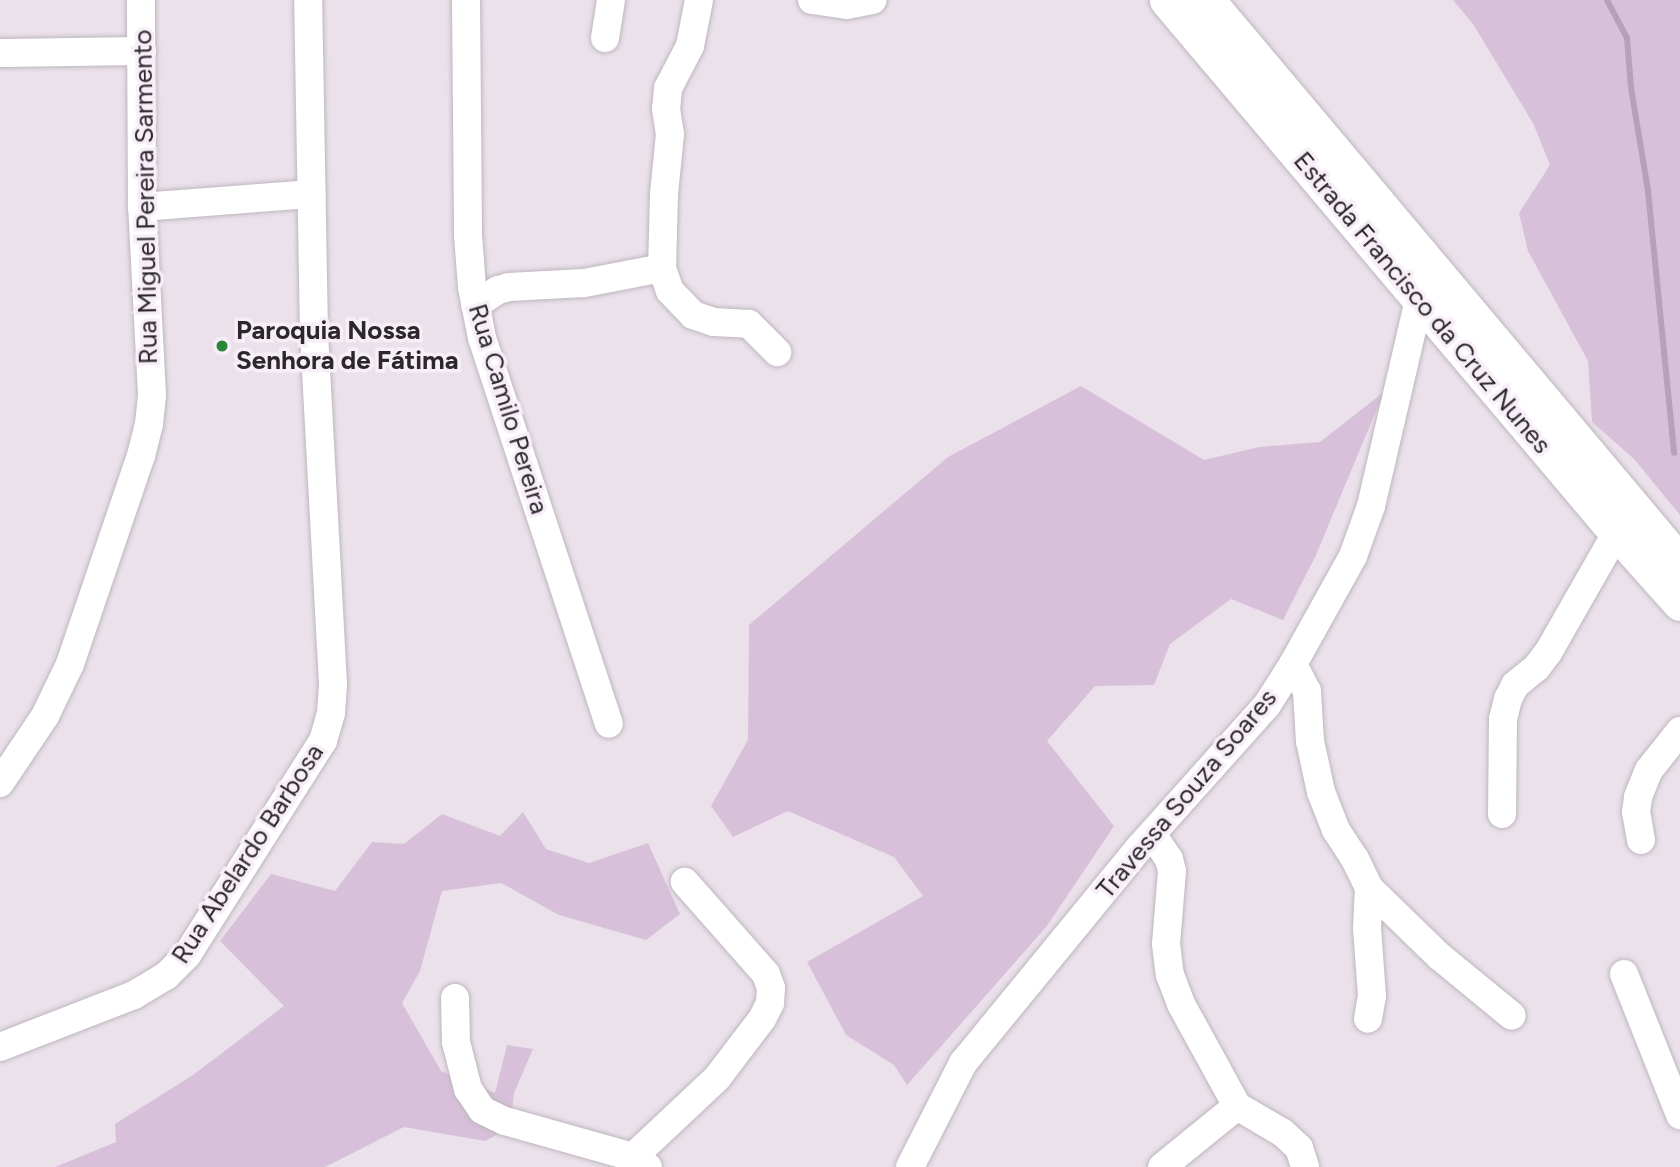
<!DOCTYPE html>
<html>
<head>
<meta charset="utf-8">
<style>
  body { margin:0 }
  #map { position:relative; width:1680px; height:1167px; overflow:hidden; background:#eae1ea; font-family:Figtree,sans-serif }
  div>[style] { position:absolute }
  .green>* { inset:0; background:#d8c0da }
  .stream>* { height:6px; margin:-3px; padding:0 3px; transform-origin:3px; border-radius:3px; background:#b89fba }
  .roads { filter:drop-shadow(0 0 2px #beb6bf) drop-shadow(0 0 2px #beb6bf) }
  .minor>* { height:28px; margin:-14px; padding:0 14px; transform-origin:14px; border-radius:14px; background:#fff }
  .major>* { height:35px; margin:-17.5px; padding:0 17.5px; transform-origin:17.5px; border-radius:17.5px; background:#fff }
  .dots>* { width:19px; height:19px; translate:-50% -50%; box-sizing:border-box; border:4px solid #f7eef8; border-radius:50% }
  span { translate:-50% -50%; white-space:nowrap; text-align:center; line-height:1.15; -webkit-text-stroke:7px #f7eef8; paint-order:stroke }
  .street-label { font-size:26px; color:#2b282c }
  .poi-label { font-size:26px; color:#2b282c; font-weight:700 }
  .left { translate:0 -50%; text-align:left }
</style>
</head>
<body>
<div id="map">
  <div class="green">
    <i style="clip-path:polygon(1453px 0,1680px 0,1680px 515px,1634px 459px,1592px 422px,1588px 361px,1528px 251px,1519px 213px,1550px 165px,1533px 123px,1473px 24px)"></i>
    <i style="clip-path:polygon(1081px 386px,1204px 460px,1259px 447px,1320px 442px,1384px 392px,1316px 555px,1283px 620px,1231px 599px,1170px 644px,1154px 685px,1095px 686px,1047px 741px,1114px 826px,1047px 926px,907px 1085px,894px 1065px,846px 1035px,807px 962px,923px 896px,894px 857px,788px 811px,733px 837px,711px 806px,748px 740px,749px 625px,948px 457px)"></i>
    <i style="clip-path:polygon(523px 812px,546px 849px,589px 863px,648px 843px,680px 914px,646px 940px,559px 915px,501px 883px,442px 891px,420px 971px,402px 1003px,441px 1071px,495px 1093px,507px 1045px,533px 1049px,514px 1093px,510px 1128px,485px 1141px,404px 1127px,325px 1167px,55px 1167px,116px 1142px,115px 1124px,193px 1075px,284px 1006px,220px 941px,271px 874px,335px 891px,372px 842px,404px 844px,442px 814px,500px 836px)"></i>
  </div>
  <div class="stream">
    <i style="left:1607px;top:0;width:43px;rotate:62.2deg"></i>
    <i style="left:1627px;top:38px;width:50px;rotate:85.4deg"></i>
    <i style="left:1631px;top:88px;width:104px;rotate:80.6deg"></i>
    <i style="left:1648px;top:191px;width:263px;rotate:84.3deg"></i>
  </div>
  <div class="roads">
    <div class="minor">
      <i style="left:466px;top:0;width:235px;rotate:89.5deg"></i>
      <i style="left:468px;top:235px;width:52px;rotate:85.6deg"></i>
      <i style="left:472px;top:287px;width:52px;rotate:78.9deg"></i>
      <i style="left:482px;top:338px;width:406px;rotate:71.8deg"></i>
      <i style="left:699px;top:0;width:47px;rotate:101.1deg"></i>
      <i style="left:690px;top:46px;width:47px;rotate:117.6deg"></i>
      <i style="left:668px;top:88px;width:21px;rotate:95deg"></i>
      <i style="left:666px;top:109px;width:25px;rotate:81deg"></i>
      <i style="left:670px;top:134px;width:60px;rotate:95.7deg"></i>
      <i style="left:664px;top:194px;width:74px;rotate:91.5deg"></i>
      <i style="left:662px;top:268px;width:24px;rotate:71deg"></i>
      <i style="left:670px;top:291px;width:33px;rotate:46deg"></i>
      <i style="left:693px;top:315px;width:21px;rotate:19deg"></i>
      <i style="left:713px;top:322px;width:36px;rotate:3deg"></i>
      <i style="left:749px;top:324px;width:40px;rotate:45deg"></i>
      <i style="left:812px;top:0;width:35px;rotate:8deg"></i>
      <i style="left:847px;top:5px;width:26px;rotate:-11deg"></i>
      <i style="left:605px;top:38px;width:38px;rotate:-81deg"></i>
      <i style="left:0;top:53px;width:142px;rotate:-0.8deg"></i>
      <i style="left:142px;top:207px;width:170px;rotate:-4.4deg"></i>
      <i style="left:475px;top:305px;width:27px;rotate:-33deg"></i>
      <i style="left:498px;top:290px;width:11px;rotate:-15deg"></i>
      <i style="left:509px;top:287px;width:75px;rotate:-3.1deg"></i>
      <i style="left:584px;top:283px;width:79px;rotate:-10.9deg"></i>
      <i style="left:1293px;top:664px;width:30px;rotate:63deg"></i>
      <i style="left:1307px;top:691px;width:50px;rotate:86.6deg"></i>
      <i style="left:1310px;top:741px;width:52px;rotate:77.8deg"></i>
      <i style="left:1321px;top:792px;width:41px;rotate:68.5deg"></i>
      <i style="left:1336px;top:830px;width:35px;rotate:57deg"></i>
      <i style="left:1355px;top:859px;width:32px;rotate:64deg"></i>
      <i style="left:1369px;top:888px;width:40px;rotate:92.9deg"></i>
      <i style="left:1367px;top:928px;width:68px;rotate:85.8deg"></i>
      <i style="left:1372px;top:996px;width:23px;rotate:100deg"></i>
      <i style="left:0;top:783px;width:81px;rotate:-56.1deg"></i>
      <i style="left:45px;top:716px;width:58px;rotate:-64.3deg"></i>
      <i style="left:70px;top:664px;width:220px;rotate:-71.2deg"></i>
      <i style="left:141px;top:456px;width:33px;rotate:-76deg"></i>
      <i style="left:149px;top:424px;width:29px;rotate:-84deg"></i>
      <i style="left:152px;top:395px;width:188px;rotate:-93deg"></i>
      <i style="left:142px;top:207px;width:207px;rotate:-90.3deg"></i>
      <i style="left:1502px;top:814px;width:95px;rotate:-89.4deg"></i>
      <i style="left:1503px;top:719px;width:21px;rotate:-76deg"></i>
      <i style="left:1508px;top:699px;width:16px;rotate:-63deg"></i>
      <i style="left:1515px;top:685px;width:28px;rotate:-39deg"></i>
      <i style="left:1537px;top:667px;width:20px;rotate:-53deg"></i>
      <i style="left:1549px;top:651px;width:158px;rotate:-60.3deg"></i>
      <i style="left:1152px;top:834px;width:30px;rotate:56deg"></i>
      <i style="left:1169px;top:859px;width:12px;rotate:76deg"></i>
      <i style="left:1172px;top:871px;width:73px;rotate:94.7deg"></i>
      <i style="left:1166px;top:944px;width:31px;rotate:83deg"></i>
      <i style="left:1170px;top:975px;width:31px;rotate:69deg"></i>
      <i style="left:1181px;top:1004px;width:116px;rotate:61.2deg"></i>
      <i style="left:1641px;top:840px;width:28px;rotate:-100deg"></i>
      <i style="left:1636px;top:812px;width:15px;rotate:-82deg"></i>
      <i style="left:1638px;top:797px;width:29px;rotate:-68deg"></i>
      <i style="left:1649px;top:770px;width:50px;rotate:-51.5deg"></i>
      <i style="left:1369px;top:888px;width:98px;rotate:44.2deg"></i>
      <i style="left:1439px;top:956px;width:94px;rotate:39.4deg"></i>
      <i style="left:1624px;top:974px;width:152px;rotate:68.3deg"></i>
      <i style="left:455px;top:998px;width:44px;rotate:88.7deg"></i>
      <i style="left:456px;top:1042px;width:49px;rotate:75.7deg"></i>
      <i style="left:468px;top:1089px;width:25px;rotate:56deg"></i>
      <i style="left:482px;top:1110px;width:25px;rotate:26deg"></i>
      <i style="left:505px;top:1121px;width:133px;rotate:15.7deg"></i>
      <i style="left:633px;top:1157px;width:18px;rotate:34deg"></i>
      <i style="left:0;top:1047px;width:144px;rotate:-21.2deg"></i>
      <i style="left:134px;top:995px;width:37px;rotate:-31deg"></i>
      <i style="left:166px;top:976px;width:30px;rotate:-45deg"></i>
      <i style="left:187px;top:955px;width:254px;rotate:-57.6deg"></i>
      <i style="left:323px;top:741px;width:29px;rotate:-74deg"></i>
      <i style="left:331px;top:713px;width:29px;rotate:-86deg"></i>
      <i style="left:333px;top:684px;width:350px;rotate:-93.1deg"></i>
      <i style="left:314px;top:335px;width:335px;rotate:-91deg"></i>
      <i style="left:633px;top:1157px;width:115px;rotate:-43.2deg"></i>
      <i style="left:717px;top:1078px;width:74px;rotate:-52.7deg"></i>
      <i style="left:762px;top:1019px;width:18px;rotate:-63deg"></i>
      <i style="left:770px;top:1003px;width:15px;rotate:-86deg"></i>
      <i style="left:771px;top:988px;width:15px;rotate:-110deg"></i>
      <i style="left:766px;top:974px;width:123px;rotate:-131.4deg"></i>
      <i style="left:910px;top:1167px;width:117px;rotate:-63deg"></i>
      <i style="left:963px;top:1063px;width:279px;rotate:-50.7deg"></i>
      <i style="left:1140px;top:847px;width:191px;rotate:-48.2deg"></i>
      <i style="left:1267px;top:705px;width:49px;rotate:-57.6deg"></i>
      <i style="left:1293px;top:664px;width:124px;rotate:-60.9deg"></i>
      <i style="left:1353px;top:556px;width:53px;rotate:-70.2deg"></i>
      <i style="left:1371px;top:506px;width:229px;rotate:-76.9deg"></i>
      <i style="left:1162px;top:1167px;width:97px;rotate:-39.1deg"></i>
      <i style="left:1237px;top:1106px;width:53px;rotate:30.4deg"></i>
      <i style="left:1283px;top:1133px;width:22px;rotate:43deg"></i>
      <i style="left:1299px;top:1148px;width:20px;rotate:72deg"></i>
    </div>
    <div class="major">
      <i style="left:1167px;top:0;width:681px;rotate:49.83deg"></i>
      <i style="left:1606px;top:520px;width:111px;rotate:48.3deg"></i>
      <i style="left:1207px;top:0;width:735px;rotate:49.96deg"></i>
    </div>
  </div>
  <div class="dots">
    <i style="left:222px;top:346px;background:#29873a"></i>
  </div>
  <div class="street-label">
    <span style="left:146px;top:197px;rotate:-91deg">Rua Miguel Pereira Sarmento</span>
    <span style="left:1422px;top:303px;rotate:50deg">Estrada Francisco da Cruz Nunes</span>
    <span style="left:508px;top:409px;rotate:73deg">Rua Camilo Pereira</span>
    <span style="left:1187px;top:794px;rotate:-50deg">Travessa Souza Soares</span>
    <span style="left:248px;top:854px;rotate:-57deg">Rua Abelardo Barbosa</span>
  </div>
  <div class="poi-label">
    <span class="left" style="left:236px;top:346px">Paroquia Nossa<br>Senhora de Fátima</span>
  </div>
</div>
</body>
</html>
